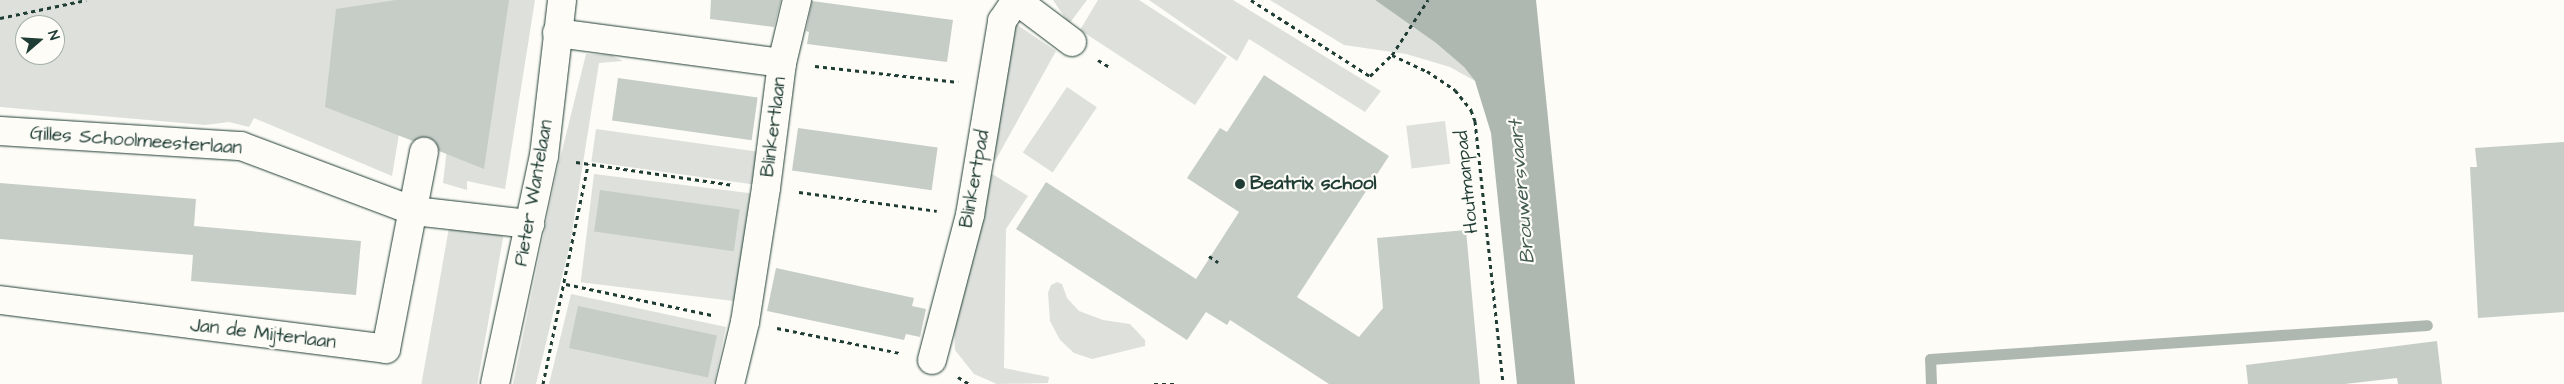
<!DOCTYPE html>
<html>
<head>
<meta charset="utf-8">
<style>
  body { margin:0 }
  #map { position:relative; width:2564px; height:384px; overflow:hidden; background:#fdfcf7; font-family:"Architects Daughter",sans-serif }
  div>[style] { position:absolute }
  .green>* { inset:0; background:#dde0db; transform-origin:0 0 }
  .water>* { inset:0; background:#aeb8b1 }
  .stream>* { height:11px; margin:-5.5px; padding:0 5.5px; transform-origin:5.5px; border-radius:5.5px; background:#aeb8b1 }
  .building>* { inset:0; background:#c6cdc7; transform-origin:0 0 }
  .path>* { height:3px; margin-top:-1.5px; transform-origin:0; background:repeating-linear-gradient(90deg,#1f3d34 0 4px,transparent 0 8px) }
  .roads { filter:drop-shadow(0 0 1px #1f3d34) drop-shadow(0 0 1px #1f3d34) }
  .minor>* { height:28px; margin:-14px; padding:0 14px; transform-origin:14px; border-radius:14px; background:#fdfcf7 }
  .dots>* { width:14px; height:14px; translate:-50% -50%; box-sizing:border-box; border:2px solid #fdfcf7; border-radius:50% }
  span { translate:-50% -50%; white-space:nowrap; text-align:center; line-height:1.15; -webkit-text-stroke:4.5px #fdfcf7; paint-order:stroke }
  .street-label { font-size:19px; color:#1f3d34 }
  .poi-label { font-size:19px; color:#1f3d34; font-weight:700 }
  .left { translate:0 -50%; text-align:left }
  .water-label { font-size:20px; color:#435c53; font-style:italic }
  .north { position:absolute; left:15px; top:15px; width:50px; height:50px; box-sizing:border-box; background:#fdfcf7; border:1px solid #a4b0a9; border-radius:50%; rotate:71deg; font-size:14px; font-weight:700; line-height:20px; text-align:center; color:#1f3d34 }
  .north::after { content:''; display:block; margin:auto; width:18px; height:22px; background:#1f3d34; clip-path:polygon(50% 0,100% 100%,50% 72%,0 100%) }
</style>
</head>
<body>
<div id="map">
  <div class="green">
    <i style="clip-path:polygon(evenodd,0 0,535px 0,505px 189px,467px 181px,467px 190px,443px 183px,449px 130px,401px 122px,392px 176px,254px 118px,249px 127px,229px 122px,205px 125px,0 107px,0 0,25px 25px,55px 25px,55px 55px,25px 55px,25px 25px)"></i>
    <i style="clip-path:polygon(1053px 0,1087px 0,1069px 24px)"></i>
    <i style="clip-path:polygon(1098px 0,1139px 0,1227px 57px,1195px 105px,1080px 30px)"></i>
    <i style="clip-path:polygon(1149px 0,1233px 0,1381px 91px,1365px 112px,1249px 39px,1237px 61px)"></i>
    <i style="clip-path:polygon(1270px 0,1375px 0,1436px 43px,1464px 67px,1475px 81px,1450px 67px,1406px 54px,1344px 45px)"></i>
    <i style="clip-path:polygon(1016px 24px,1056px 51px,989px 172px,1028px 196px,1006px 229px,1004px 368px,1049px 377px,1048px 383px,997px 384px,974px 374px,955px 350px,954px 328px,1010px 30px)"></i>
    <i style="clip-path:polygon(586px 54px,611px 55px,623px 61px,599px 63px,570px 244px,536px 384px,513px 384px,556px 175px)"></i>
    <i style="left:1067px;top:87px;width:36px;height:79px;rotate:34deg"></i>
    <i style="left:1445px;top:121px;width:43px;height:39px;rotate:83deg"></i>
    <i style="left:596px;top:129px;width:162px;height:33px;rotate:8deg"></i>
    <i style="left:594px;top:174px;width:158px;height:109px;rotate:7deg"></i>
    <i style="left:450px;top:222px;width:55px;height:166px;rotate:10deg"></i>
    <i style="clip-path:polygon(1057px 282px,1062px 284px,1067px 298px,1079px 311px,1103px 320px,1130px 324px,1145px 340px,1145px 346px,1092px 359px,1074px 353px,1060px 340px,1050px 321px,1048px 293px,1051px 285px)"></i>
    <i style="clip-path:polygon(571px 294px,726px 327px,714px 384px,549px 384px)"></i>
  </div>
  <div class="water">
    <i style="clip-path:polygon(1375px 0,1536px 0,1575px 384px,1517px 384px,1491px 133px,1475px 81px,1464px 67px,1436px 43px)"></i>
  </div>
  <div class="stream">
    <i style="left:1931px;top:384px;width:25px;rotate:-92deg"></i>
    <i style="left:1930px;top:359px;width:498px;rotate:-3.9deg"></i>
  </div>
  <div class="building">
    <i style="clip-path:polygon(396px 0,509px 0,484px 169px,439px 151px,435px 141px,427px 137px,413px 141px,325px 107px,336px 9px)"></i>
    <i style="clip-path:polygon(711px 0,781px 0,774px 27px,710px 19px)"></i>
    <i style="clip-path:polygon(812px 1px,953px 20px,947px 62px,807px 44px,809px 32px,806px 31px)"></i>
    <i style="clip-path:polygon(1264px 75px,1389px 156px,1297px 297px,1359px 337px,1383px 308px,1377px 238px,1466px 230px,1480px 384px,1329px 384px,1230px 320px,1227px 325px,1206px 312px,1187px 340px,1016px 229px,1046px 182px,1196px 279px,1239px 212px,1187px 178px,1220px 128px,1227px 132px)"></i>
    <i style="left:618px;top:78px;width:141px;height:43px;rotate:8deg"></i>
    <i style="left:798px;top:128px;width:141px;height:43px;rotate:8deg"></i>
    <i style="clip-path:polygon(2564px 142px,2564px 312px,2478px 318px,2470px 167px,2477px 167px,2475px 148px)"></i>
    <i style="clip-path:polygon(0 183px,196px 199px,194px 226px,361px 241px,356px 295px,191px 281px,193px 255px,0 239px)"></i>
    <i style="left:600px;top:190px;width:141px;height:42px;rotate:8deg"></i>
    <i style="clip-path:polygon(776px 268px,914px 298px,912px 306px,926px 309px,920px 337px,906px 334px,904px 340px,767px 311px)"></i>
    <i style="left:578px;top:306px;width:142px;height:43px;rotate:12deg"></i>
    <i style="clip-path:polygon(2437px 341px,2442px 384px,2398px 384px,2397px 378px,2345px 384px,2248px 384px,2246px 365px)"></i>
  </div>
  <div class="path">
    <i style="left:1251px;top:0;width:141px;rotate:32.6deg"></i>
    <i style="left:1370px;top:76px;width:30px;rotate:-44deg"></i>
    <i style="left:1392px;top:55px;width:66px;rotate:-56.8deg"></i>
    <i style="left:0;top:18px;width:88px;rotate:-11.8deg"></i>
    <i style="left:1392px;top:55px;width:38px;rotate:25deg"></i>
    <i style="left:1427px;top:71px;width:34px;rotate:34deg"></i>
    <i style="left:1455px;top:90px;width:26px;rotate:51deg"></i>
    <i style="left:1471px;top:110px;width:12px;rotate:70deg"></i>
    <i style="left:1475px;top:121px;width:264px;rotate:83.9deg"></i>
    <i style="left:1098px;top:60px;width:12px;rotate:31deg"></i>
    <i style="left:815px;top:66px;width:144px;rotate:6.4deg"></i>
    <i style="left:576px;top:162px;width:159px;rotate:8.3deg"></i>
    <i style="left:799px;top:192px;width:139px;rotate:7.8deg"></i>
    <i style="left:1209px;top:256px;width:11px;rotate:34deg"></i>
    <i style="left:566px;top:284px;width:149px;rotate:12deg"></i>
    <i style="left:777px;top:328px;width:126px;rotate:11.5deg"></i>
    <i style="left:958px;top:377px;width:13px;rotate:32deg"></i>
    <i style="left:543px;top:384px;width:225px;rotate:-78.4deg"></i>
    <i style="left:1154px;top:384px;width:23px"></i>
  </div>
  <div class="roads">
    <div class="minor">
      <i style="left:1016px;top:0;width:70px;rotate:36.9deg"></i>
      <i style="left:557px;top:33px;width:227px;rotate:7.6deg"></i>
      <i style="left:782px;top:63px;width:126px;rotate:97.3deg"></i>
      <i style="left:766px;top:188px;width:136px;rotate:98.9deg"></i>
      <i style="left:745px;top:322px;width:64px;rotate:103.6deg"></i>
      <i style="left:782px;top:63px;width:65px;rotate:-76.6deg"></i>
      <i style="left:0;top:131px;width:241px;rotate:3.6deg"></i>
      <i style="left:241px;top:146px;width:185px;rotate:20.6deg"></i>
      <i style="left:414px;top:211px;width:117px;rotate:6.4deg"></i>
      <i style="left:0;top:300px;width:389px;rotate:7.2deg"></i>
      <i style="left:386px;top:349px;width:201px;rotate:-79.1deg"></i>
      <i style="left:932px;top:360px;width:150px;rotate:-75.3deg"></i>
      <i style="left:970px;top:215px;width:197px;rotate:-80.6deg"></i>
      <i style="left:1002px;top:21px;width:25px;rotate:-56deg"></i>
      <i style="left:495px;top:384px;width:233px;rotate:-77.9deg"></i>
      <i style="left:544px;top:156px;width:157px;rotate:-83.4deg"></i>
    </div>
  </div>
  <div class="dots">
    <i style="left:1240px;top:184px;background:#1f3d34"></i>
  </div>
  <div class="street-label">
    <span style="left:774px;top:127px;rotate:-83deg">Blinkertlaan</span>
    <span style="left:136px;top:141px;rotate:4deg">Gilles Schoolmeesterlaan</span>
    <span style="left:975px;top:179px;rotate:-80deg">Blinkertpad</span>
    <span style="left:1467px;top:182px;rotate:-96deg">Houtmanpad</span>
    <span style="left:534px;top:193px;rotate:-80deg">Pieter Wantelaan</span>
    <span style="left:263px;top:334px;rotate:7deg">Jan de Mijterlaan</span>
  </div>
  <div class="poi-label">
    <span class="left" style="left:1250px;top:184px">Beatrix school</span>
  </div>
  <div class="water-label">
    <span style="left:1522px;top:192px;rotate:-95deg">Brouwersvaart</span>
  </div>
  <div class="north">N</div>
</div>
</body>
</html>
